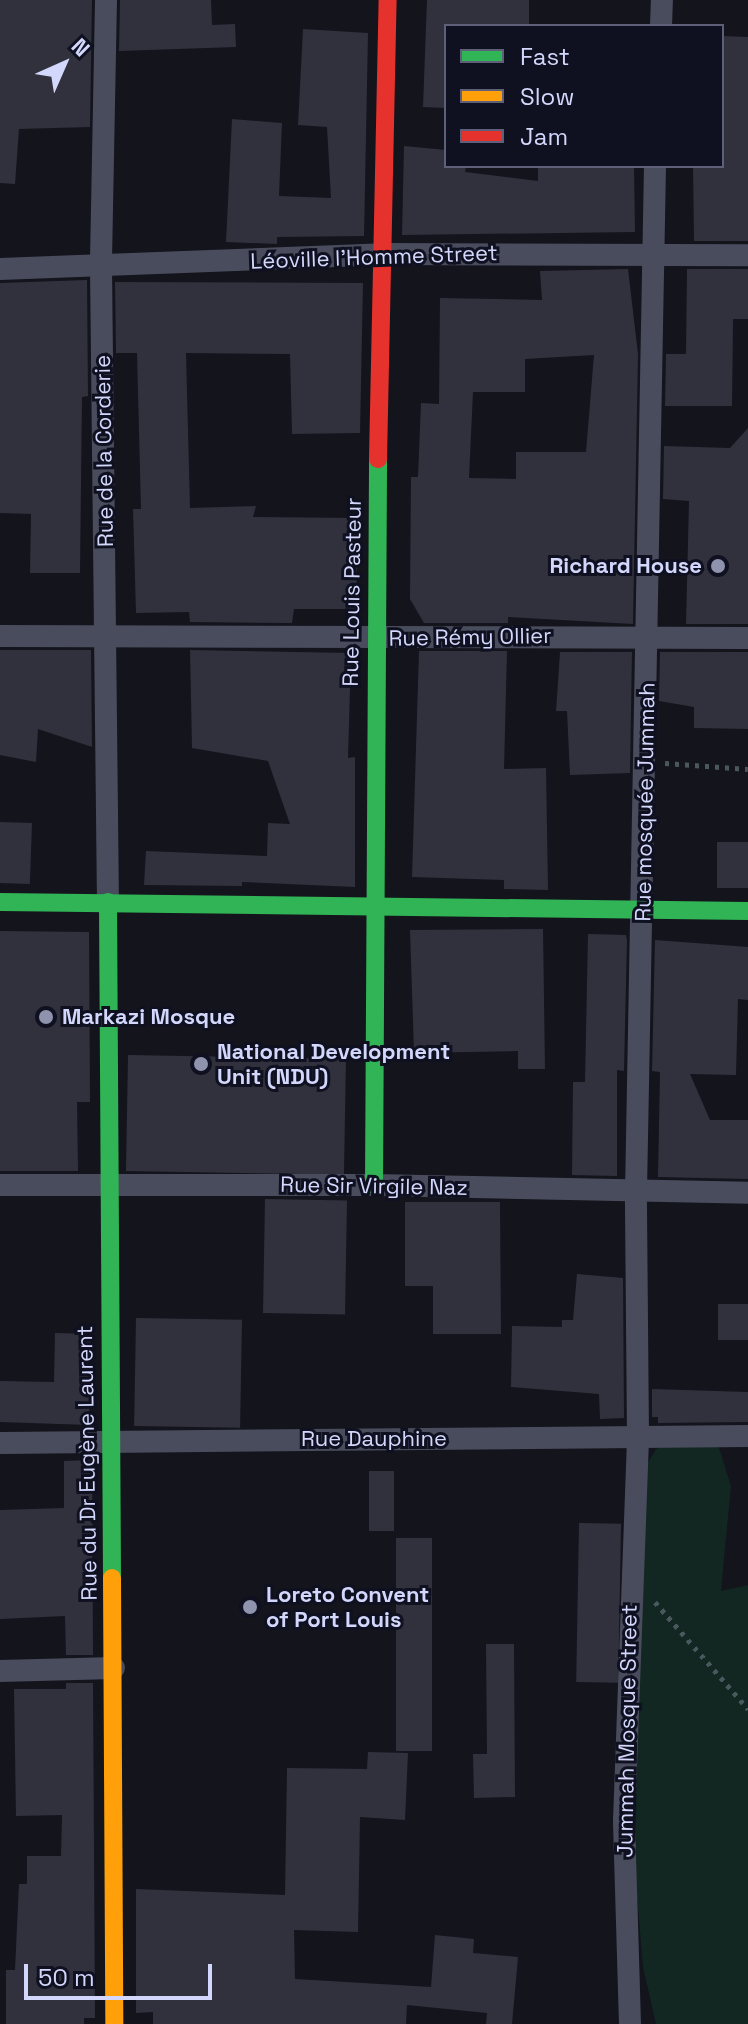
<!DOCTYPE html>
<html>
<head>
<meta charset="utf-8">
<style>
  body { margin:0 }
  #map { position:relative; width:748px; height:2024px; overflow:hidden; background:#13141c; font-family:"Space Grotesk",sans-serif }
  div>[style] { position:absolute }
  .green>* { inset:0; background:#122622 }
  .building>* { inset:0; background:#31313e; transform-origin:0 0 }
  .path>* { height:5px; margin-top:-2.5px; transform-origin:0; background:repeating-linear-gradient(90deg,#49585d 0 4px,transparent 0 10px) }
  .street>* { height:22px; margin:-11px; padding:0 11px; transform-origin:11px; border-radius:11px; background:#494c5c }
  .fast>* { height:18px; margin:-9px; padding:0 9px; transform-origin:9px; border-radius:9px; background:#30b455 }
  .slow>* { height:18px; margin:-9px; padding:0 9px; transform-origin:9px; border-radius:9px; background:#ff9f0a }
  .jam>* { height:18px; margin:-9px; padding:0 9px; transform-origin:9px; border-radius:9px; background:#e5322d }
  .dots>* { width:22px; height:22px; translate:-50% -50%; box-sizing:border-box; border:4px solid #0f1020; border-radius:50% }
  span { translate:-50% -50%; white-space:nowrap; text-align:center; line-height:1.15; -webkit-text-stroke:6px #0f1020; paint-order:stroke }
  .street-label { font-size:22px; color:#d2d7fb }
  .poi-label { font-size:22px; color:#d2d7fb; font-weight:700 }
  .right { translate:-100% -50%; text-align:right }
  .left { translate:0 -50%; text-align:left }
  .legend { position:absolute; left:444px; top:24px; width:280px; height:144px; box-sizing:border-box; background:#0f1020; border:2px solid #5d6078; margin:0; padding:10px 14px; list-style:none; font-size:24px; color:#d2d7fb }
  .legend li { display:flex; align-items:center; gap:16px; height:40px }
  .legend b { width:40px; border:2px solid #5d6078 }
  .north { position:absolute; left:24px; top:24px; width:80px; height:80px; -webkit-text-stroke:6px #0f1020; paint-order:stroke; rotate:45deg; font-size:22px; font-weight:700; line-height:32px; text-align:center; color:#d2d7fb }
  .north::after { content:''; display:block; margin:auto; width:28px; height:36px; background:#d2d7fb; clip-path:polygon(50% 0,100% 100%,50% 72%,0 100%) }
  .scale { position:absolute; left:24px; top:1964px; width:188px; height:36px; box-sizing:border-box; border:4px solid #d2d7fb; border-top:0; padding-left:10px; font-size:24px; line-height:28px; white-space:nowrap; color:#d2d7fb; -webkit-text-stroke:6px #0f1020; paint-order:stroke }
</style>
</head>
<body>
<div id="map">
  <div class="green">
    <i style="clip-path:polygon(715px 1435px,731px 1486px,721px 1591px,748px 1585px,748px 2024px,656px 2024px,643px 1967px,631px 1825px,641px 1474px,656px 1449px,676px 1440px)"></i>
  </div>
  <div class="building">
    <i style="clip-path:polygon(0 0,92px 0,90px 127px,19px 129px,15px 184px,0 183px)"></i>
    <i style="clip-path:polygon(120px 0,211px 0,212px 25px,235px 24px,236px 47px,119px 51px)"></i>
    <i style="clip-path:polygon(427px 0,529px 0,529px 26px,446px 26px,446px 108px,423px 107px)"></i>
    <i style="clip-path:polygon(303px 29px,368px 33px,364px 236px,277px 237px,277px 244px,226px 242px,232px 119px,282px 123px,279px 196px,331px 198px,327px 127px,298px 125px)"></i>
    <i style="clip-path:polygon(722px 36px,748px 37px,748px 241px,694px 241px,693px 166px,722px 166px)"></i>
    <i style="clip-path:polygon(404px 146px,446px 150px,446px 166px,466px 166px,465px 172px,538px 181px,538px 166px,634px 166px,635px 232px,402px 235px)"></i>
    <i style="clip-path:polygon(evenodd,628px 269px,638px 354px,633px 624px,508px 617px,508px 623px,424px 623px,410px 599px,411px 477px,418px 477px,421px 403px,439px 404px,440px 298px,542px 300px,540px 271px,628px 269px,594px 355px,586px 452px,516px 452px,516px 479px,469px 478px,473px 392px,525px 392px,525px 359px,594px 355px)"></i>
    <i style="clip-path:polygon(687px 269px,748px 269px,748px 319px,733px 319px,732px 406px,665px 406px,666px 354px,686px 354px)"></i>
    <i style="clip-path:polygon(87px 280px,88px 396px,82px 397px,80px 573px,30px 573px,31px 514px,0 513px,0 283px)"></i>
    <i style="clip-path:polygon(115px 282px,363px 283px,360px 433px,292px 434px,290px 354px,186px 353px,190px 508px,256px 506px,253px 517px,358px 518px,356px 609px,294px 609px,292px 623px,190px 622px,189px 612px,136px 613px,133px 509px,141px 509px,137px 353px,116px 353px)"></i>
    <i style="clip-path:polygon(748px 428px,748px 624px,686px 624px,689px 501px,663px 499px,664px 446px,730px 448px)"></i>
    <i style="clip-path:polygon(0 650px,91px 650px,92px 747px,38px 729px,36px 762px,0 755px)"></i>
    <i style="clip-path:polygon(190px 650px,351px 653px,348px 758px,355px 757px,355px 887px,242px 882px,242px 886px,144px 885px,146px 851px,267px 856px,268px 823px,290px 824px,268px 761px,192px 748px)"></i>
    <i style="clip-path:polygon(419px 651px,507px 651px,504px 769px,546px 768px,548px 890px,504px 889px,504px 880px,412px 877px)"></i>
    <i style="clip-path:polygon(560px 652px,632px 652px,630px 773px,570px 775px,567px 711px,556px 711px)"></i>
    <i style="clip-path:polygon(660px 652px,748px 652px,748px 729px,694px 728px,694px 707px,659px 701px)"></i>
    <i style="left:0;top:822px;width:32px;height:61px;rotate:2deg"></i>
    <i style="left:717px;top:842px;width:31px;height:46px"></i>
    <i style="clip-path:polygon(543px 929px,545px 1069px,518px 1069px,518px 1051px,414px 1053px,410px 930px)"></i>
    <i style="clip-path:polygon(0 931px,89px 932px,90px 1102px,77px 1102px,78px 1171px,0 1171px)"></i>
    <i style="clip-path:polygon(588px 934px,626px 935px,627px 940px,624px 1071px,617px 1070px,617px 1176px,572px 1175px,573px 1082px,585px 1082px)"></i>
    <i style="clip-path:polygon(655px 940px,748px 947px,748px 1000px,738px 999px,736px 1075px,690px 1074px,710px 1120px,748px 1120px,748px 1179px,658px 1177px,660px 1072px,652px 1071px)"></i>
    <i style="left:128px;top:1055px;width:218px;height:116px;rotate:1deg"></i>
    <i style="left:265px;top:1199px;width:82px;height:114px;rotate:1deg"></i>
    <i style="clip-path:polygon(405px 1202px,500px 1202px,501px 1334px,433px 1334px,433px 1286px,405px 1286px)"></i>
    <i style="clip-path:polygon(577px 1274px,623px 1278px,624px 1418px,600px 1419px,599px 1394px,511px 1387px,512px 1326px,562px 1327px,562px 1320px,573px 1320px)"></i>
    <i style="left:718px;top:1304px;width:30px;height:36px"></i>
    <i style="left:136px;top:1318px;width:106px;height:108px;rotate:1deg"></i>
    <i style="clip-path:polygon(55px 1333px,91px 1334px,89px 1425px,0 1422px,0 1381px,54px 1382px)"></i>
    <i style="clip-path:polygon(652px 1389px,748px 1392px,748px 1422px,658px 1423px,658px 1417px,652px 1417px)"></i>
    <i style="clip-path:polygon(92px 1460px,93px 1655px,66px 1655px,65px 1616px,0 1619px,0 1510px,64px 1508px,64px 1461px)"></i>
    <i style="left:369px;top:1471px;width:25px;height:60px"></i>
    <i style="left:579px;top:1523px;width:42px;height:159px;rotate:1deg"></i>
    <i style="left:396px;top:1538px;width:36px;height:213px"></i>
    <i style="clip-path:polygon(486px 1644px,514px 1644px,515px 1797px,474px 1798px,473px 1754px,487px 1754px)"></i>
    <i style="clip-path:polygon(66px 1683px,93px 1683px,95px 2018px,84px 2018px,84px 2024px,6px 2024px,6px 1970px,15px 1970px,19px 1884px,27px 1884px,27px 1856px,61px 1856px,62px 1815px,16px 1816px,14px 1689px,66px 1689px)"></i>
    <i style="clip-path:polygon(368px 1752px,408px 1753px,405px 1820px,360px 1817px,358px 1932px,294px 1930px,295px 1979px,431px 1987px,435px 1935px,474px 1939px,473px 1953px,518px 1957px,512px 2024px,486px 2024px,487px 2013px,407px 2005px,406px 2024px,153px 2024px,153px 2012px,136px 2013px,136px 1889px,285px 1895px,287px 1768px,367px 1769px)"></i>
  </div>
  <div class="path">
    <i style="left:665px;top:763px;width:83px;rotate:4.1deg"></i>
    <i style="left:655px;top:1602px;width:142px;rotate:49deg"></i>
  </div>
  <div class="street">
    <i style="left:106px;top:0;width:268px;rotate:91.1deg"></i>
    <i style="left:101px;top:268px;width:634px;rotate:89.37deg"></i>
    <i style="left:661px;top:26px;width:26px;rotate:-88deg"></i>
    <i style="left:0;top:269px;width:383px;rotate:-2.2deg"></i>
    <i style="left:383px;top:254px;width:365px;rotate:0.2deg"></i>
    <i style="left:0;top:636px;width:748px;rotate:0.15deg"></i>
    <i style="left:0;top:1185px;width:374px"></i>
    <i style="left:374px;top:1185px;width:374px;rotate:1.2deg"></i>
    <i style="left:0;top:1443px;width:748px;rotate:-0.54deg"></i>
    <i style="left:0;top:1671px;width:114px;rotate:-1.5deg"></i>
    <i style="left:630px;top:2024px;width:203px;rotate:-91.7deg"></i>
    <i style="left:624px;top:1821px;width:384px;rotate:-87.9deg"></i>
    <i style="left:638px;top:1437px;width:245px;rotate:-90.5deg"></i>
    <i style="left:636px;top:1192px;width:1026px;rotate:-88.94deg"></i>
  </div>
  <div class="fast">
    <i style="left:0;top:902px;width:748px;rotate:0.69deg"></i>
    <i style="left:108px;top:902px;width:676px;rotate:89.66deg"></i>
    <i style="left:374px;top:1185px;width:726px;rotate:-89.68deg"></i>
  </div>
  <div class="slow">
    <i style="left:112px;top:1578px;width:446px;rotate:89.7deg"></i>
  </div>
  <div class="jam">
    <i style="left:378px;top:459px;width:459px;rotate:-88.8deg"></i>
  </div>
  <div class="dots">
    <i style="left:718px;top:566px;background:#8f93ad"></i>
    <i style="left:46px;top:1017px;background:#8f93ad"></i>
    <i style="left:201px;top:1064px;background:#8f93ad"></i>
    <i style="left:250px;top:1607px;background:#8f93ad"></i>
  </div>
  <div class="street-label">
    <span style="left:374px;top:257px;rotate:-2deg">Léoville l'Homme Street</span>
    <span style="left:104px;top:451px;rotate:-91deg">Rue de la Corderie</span>
    <span style="left:352px;top:592px;rotate:-89deg">Rue Louis Pasteur</span>
    <span style="left:470px;top:637px;rotate:-1deg">Rue Rémy Ollier</span>
    <span style="left:645px;top:802px;rotate:-89deg">Rue mosquée Jummah</span>
    <span style="left:374px;top:1186px;rotate:1deg">Rue Sir Virgile Naz</span>
    <span style="left:374px;top:1439px">Rue Dauphine</span>
    <span style="left:87px;top:1463px;rotate:-91deg">Rue du Dr Eugène Laurent</span>
    <span style="left:627px;top:1731px;rotate:-89deg">Jummah Mosque Street</span>
  </div>
  <div class="poi-label">
    <span class="right" style="left:702px;top:566px">Richard House</span>
    <span class="left" style="left:62px;top:1017px">Markazi Mosque</span>
    <span class="left" style="left:217px;top:1064px">National Development<br>Unit (NDU)</span>
    <span class="left" style="left:266px;top:1607px">Loreto Convent<br>of Port Louis</span>
  </div>
  <ul class="legend">
  <li><b style="height:10px;background:#30b455"></b>Fast</li>
  <li><b style="height:10px;background:#ff9f0a"></b>Slow</li>
  <li><b style="height:10px;background:#e5322d"></b>Jam</li>
  </ul>
  <div class="north">N</div>
  <div class="scale">50 m</div>
</div>
</body>
</html>
